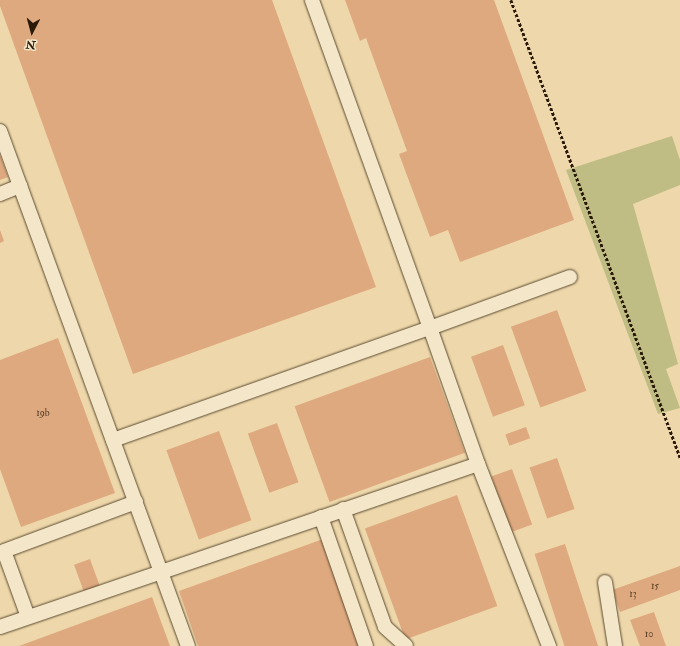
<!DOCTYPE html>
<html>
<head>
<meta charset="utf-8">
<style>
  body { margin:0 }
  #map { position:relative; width:680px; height:646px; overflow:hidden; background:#eed8ab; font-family:"IM FELL Double Pica",serif }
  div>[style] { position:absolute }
  .green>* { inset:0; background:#bfbd84 }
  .building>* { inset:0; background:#dea97f; transform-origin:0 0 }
  .path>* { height:2.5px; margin-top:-1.25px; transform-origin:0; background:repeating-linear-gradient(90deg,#2a1a07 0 3px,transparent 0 5px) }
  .roads { filter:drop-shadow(0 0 1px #5b4a30) drop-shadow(0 0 1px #5b4a30) }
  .minor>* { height:14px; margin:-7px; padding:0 7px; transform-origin:7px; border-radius:7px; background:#f4e6c8 }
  span { translate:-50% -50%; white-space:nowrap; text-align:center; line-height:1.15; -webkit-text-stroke:4px #f4e6c8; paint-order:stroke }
  .number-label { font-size:10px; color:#573e25 }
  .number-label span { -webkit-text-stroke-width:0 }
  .north { position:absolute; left:12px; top:12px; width:40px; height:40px; -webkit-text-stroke:3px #f4e6c8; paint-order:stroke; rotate:186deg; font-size:11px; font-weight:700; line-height:16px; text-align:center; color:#2a1a07 }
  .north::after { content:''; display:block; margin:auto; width:14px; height:18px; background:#2a1a07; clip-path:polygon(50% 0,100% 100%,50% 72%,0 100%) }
</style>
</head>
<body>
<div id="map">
  <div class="green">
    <i style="clip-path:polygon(672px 136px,680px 160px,680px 185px,633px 204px,678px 364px,666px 369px,680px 408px,658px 414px,566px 170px)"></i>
  </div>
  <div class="building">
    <i style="clip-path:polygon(0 0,272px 0,376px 287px,133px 374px,0 6px)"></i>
    <i style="clip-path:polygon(345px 0,494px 0,574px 220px,460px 262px,448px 230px,430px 237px,399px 154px,407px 151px,366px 38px,360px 41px)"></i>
    <i style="clip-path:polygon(0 155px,8px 177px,0 180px)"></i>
    <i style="clip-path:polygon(0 230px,4px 241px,0 243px)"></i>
    <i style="left:557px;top:310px;width:86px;height:49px;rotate:70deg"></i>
    <i style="clip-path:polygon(58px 338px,115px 493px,21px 527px,0 469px,0 360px)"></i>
    <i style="left:503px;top:345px;width:64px;height:34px;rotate:70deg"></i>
    <i style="left:430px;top:357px;width:102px;height:144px;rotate:70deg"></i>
    <i style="left:277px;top:423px;width:63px;height:31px;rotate:70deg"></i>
    <i style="left:526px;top:427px;width:12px;height:22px;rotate:70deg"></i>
    <i style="left:219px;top:431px;width:95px;height:56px;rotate:70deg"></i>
    <i style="left:557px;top:458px;width:54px;height:29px;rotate:71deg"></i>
    <i style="left:512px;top:469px;width:59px;height:22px;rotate:70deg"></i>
    <i style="left:457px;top:495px;width:118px;height:98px;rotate:70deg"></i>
    <i style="clip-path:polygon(323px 539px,360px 646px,198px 646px,179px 591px)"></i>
    <i style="left:565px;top:544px;width:108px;height:32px;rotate:72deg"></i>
    <i style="left:90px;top:559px;width:29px;height:17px;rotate:70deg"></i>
    <i style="clip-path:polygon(680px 566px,680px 590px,620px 612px,612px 590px)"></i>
    <i style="clip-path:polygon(152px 597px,170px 646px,19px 646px)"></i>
    <i style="clip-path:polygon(654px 612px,666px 646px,640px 646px,630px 620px)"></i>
  </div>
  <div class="path">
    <i style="left:511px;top:0;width:488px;rotate:69.7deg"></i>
  </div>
  <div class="roads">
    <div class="minor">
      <i style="left:0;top:131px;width:548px;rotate:69.95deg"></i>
      <i style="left:0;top:194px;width:22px;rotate:-22deg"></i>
      <i style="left:113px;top:440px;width:336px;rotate:-19.5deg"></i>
      <i style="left:430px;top:328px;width:349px;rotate:-109.8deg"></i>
      <i style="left:343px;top:509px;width:125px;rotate:70.4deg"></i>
      <i style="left:385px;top:627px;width:28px;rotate:42deg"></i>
      <i style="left:321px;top:517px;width:137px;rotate:70.8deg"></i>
      <i style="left:605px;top:582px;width:65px;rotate:81.1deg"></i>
      <i style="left:28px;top:617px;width:70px;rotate:-110deg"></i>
      <i style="left:4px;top:551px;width:141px;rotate:-20.4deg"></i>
      <i style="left:0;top:627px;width:505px;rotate:-18.83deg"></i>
      <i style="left:549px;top:646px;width:195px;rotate:-111.3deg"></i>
      <i style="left:478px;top:464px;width:144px;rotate:-109.4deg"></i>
      <i style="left:430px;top:328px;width:149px;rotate:-20deg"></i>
    </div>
  </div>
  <div class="number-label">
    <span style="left:43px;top:414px">19b</span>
    <span style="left:655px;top:587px">15</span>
    <span style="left:633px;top:595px">13</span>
    <span style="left:649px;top:635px">10</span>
  </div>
  <div class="north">N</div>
</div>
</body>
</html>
